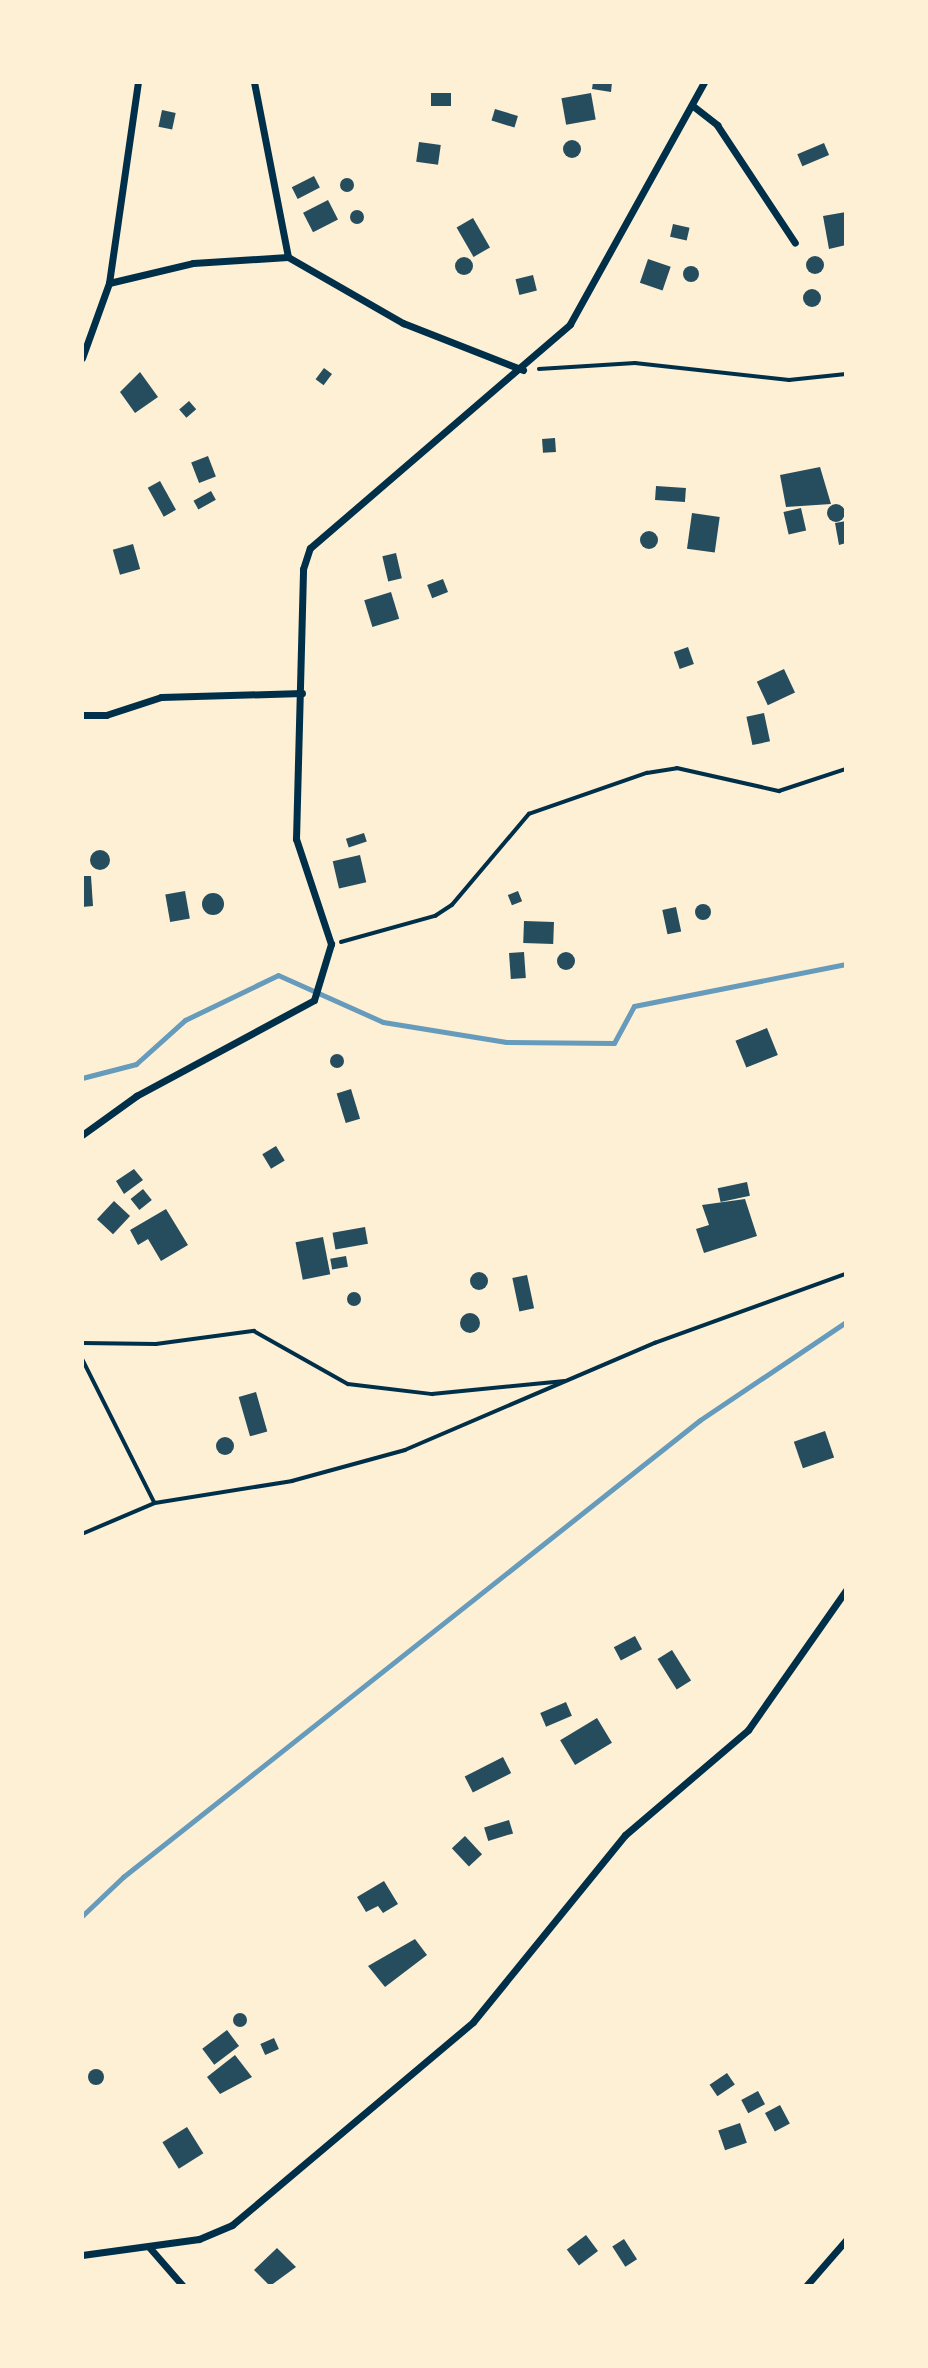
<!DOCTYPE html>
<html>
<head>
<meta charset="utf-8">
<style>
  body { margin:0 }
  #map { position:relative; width:928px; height:2368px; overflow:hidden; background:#fdf0d5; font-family:Signika,sans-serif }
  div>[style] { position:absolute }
  .stream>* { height:5px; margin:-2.5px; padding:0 2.5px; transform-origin:2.5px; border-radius:2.5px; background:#669bbc }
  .building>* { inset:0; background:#264d5e; transform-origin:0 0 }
  .round { border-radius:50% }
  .path>* { height:3.5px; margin:-1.75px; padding:0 1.75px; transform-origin:1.75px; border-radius:1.75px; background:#003049 }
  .minor>* { height:7px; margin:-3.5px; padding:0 3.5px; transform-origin:3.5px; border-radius:3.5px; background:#003049 }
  span { translate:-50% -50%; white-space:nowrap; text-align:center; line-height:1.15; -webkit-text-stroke:7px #fdf0d5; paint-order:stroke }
  .frame { position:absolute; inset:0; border:84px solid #fdf0d5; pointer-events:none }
</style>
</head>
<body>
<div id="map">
  <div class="stream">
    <i style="left:82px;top:1078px;width:56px;rotate:-14.5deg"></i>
    <i style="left:136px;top:1064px;width:66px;rotate:-41.9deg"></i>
    <i style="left:185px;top:1020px;width:103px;rotate:-25.8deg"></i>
    <i style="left:278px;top:975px;width:115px;rotate:24.1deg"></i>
    <i style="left:383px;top:1022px;width:125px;rotate:9.2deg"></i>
    <i style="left:506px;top:1042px;width:108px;rotate:0.5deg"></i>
    <i style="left:614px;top:1043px;width:42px;rotate:-61.6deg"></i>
    <i style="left:634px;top:1006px;width:216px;rotate:-11.2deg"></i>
    <i style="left:82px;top:1916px;width:57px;rotate:-43.6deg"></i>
    <i style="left:123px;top:1877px;width:736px;rotate:-38.38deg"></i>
    <i style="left:700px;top:1420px;width:176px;rotate:-33.9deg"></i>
  </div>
  <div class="building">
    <i style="clip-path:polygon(593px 82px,612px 82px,611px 92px,592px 89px)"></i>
    <i style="left:451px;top:93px;width:13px;height:20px;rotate:90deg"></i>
    <i style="left:591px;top:93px;width:27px;height:30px;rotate:80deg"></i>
    <i style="left:495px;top:109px;width:24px;height:12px;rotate:17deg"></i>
    <i style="left:162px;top:110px;width:14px;height:17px;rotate:12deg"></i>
    <i class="round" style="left:563px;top:140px;width:18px;height:18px"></i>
    <i style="left:419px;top:142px;width:22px;height:20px;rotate:8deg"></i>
    <i style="left:824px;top:143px;width:13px;height:29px;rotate:67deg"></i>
    <i style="left:314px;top:176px;width:13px;height:25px;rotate:63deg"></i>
    <i class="round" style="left:340px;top:178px;width:14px;height:14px"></i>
    <i style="left:328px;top:200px;width:22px;height:28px;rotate:63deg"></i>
    <i class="round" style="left:350px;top:210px;width:14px;height:14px"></i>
    <i style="clip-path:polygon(846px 212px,846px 245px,829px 249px,823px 216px)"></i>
    <i style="left:473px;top:218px;width:34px;height:19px;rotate:60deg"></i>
    <i style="left:673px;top:224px;width:17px;height:13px;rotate:13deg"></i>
    <i class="round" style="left:806px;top:256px;width:18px;height:18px"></i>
    <i class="round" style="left:455px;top:257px;width:18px;height:18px"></i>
    <i style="left:648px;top:259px;width:24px;height:25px;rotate:19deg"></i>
    <i class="round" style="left:683px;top:266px;width:16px;height:16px"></i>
    <i style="left:533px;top:275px;width:16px;height:18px;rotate:76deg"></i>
    <i class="round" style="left:803px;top:289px;width:18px;height:18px"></i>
    <i style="left:324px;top:368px;width:10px;height:14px;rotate:37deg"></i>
    <i style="clip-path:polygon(140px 372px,158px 397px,135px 413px,120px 392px)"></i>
    <i style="left:189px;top:401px;width:11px;height:13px;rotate:49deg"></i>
    <i style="left:555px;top:438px;width:14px;height:13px;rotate:86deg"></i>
    <i style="left:208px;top:456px;width:22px;height:18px;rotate:69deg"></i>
    <i style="clip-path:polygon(820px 467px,831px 504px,786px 507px,780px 475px)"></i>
    <i style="left:160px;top:481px;width:33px;height:14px;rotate:61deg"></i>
    <i style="left:656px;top:486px;width:30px;height:14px;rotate:4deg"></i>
    <i style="left:211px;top:491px;width:10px;height:20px;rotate:61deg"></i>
    <i class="round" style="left:827px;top:504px;width:18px;height:18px"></i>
    <i style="left:801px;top:508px;width:23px;height:18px;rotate:77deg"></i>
    <i style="left:692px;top:513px;width:28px;height:36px;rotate:8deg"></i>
    <i style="clip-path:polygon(846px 521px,846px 543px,839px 545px,835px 523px)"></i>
    <i class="round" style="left:640px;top:531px;width:18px;height:18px"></i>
    <i style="left:133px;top:544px;width:26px;height:21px;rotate:74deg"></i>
    <i style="left:396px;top:553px;width:26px;height:14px;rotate:77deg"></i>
    <i style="left:443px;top:579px;width:14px;height:17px;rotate:69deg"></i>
    <i style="left:391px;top:592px;width:28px;height:28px;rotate:73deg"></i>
    <i style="left:688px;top:647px;width:18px;height:15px;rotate:71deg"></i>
    <i style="left:784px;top:669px;width:26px;height:30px;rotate:65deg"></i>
    <i style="left:764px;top:713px;width:29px;height:18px;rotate:78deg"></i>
    <i style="left:364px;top:833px;width:9px;height:19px;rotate:72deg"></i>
    <i class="round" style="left:90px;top:850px;width:20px;height:20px"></i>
    <i style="left:360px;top:855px;width:28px;height:28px;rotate:77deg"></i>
    <i style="clip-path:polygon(82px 876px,91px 876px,93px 906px,82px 907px)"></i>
    <i style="left:185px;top:891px;width:28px;height:20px;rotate:80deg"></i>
    <i style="left:518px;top:891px;width:11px;height:11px;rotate:68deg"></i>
    <i class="round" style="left:202px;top:893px;width:22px;height:22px"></i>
    <i class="round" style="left:695px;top:904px;width:16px;height:16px"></i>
    <i style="left:676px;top:907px;width:25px;height:14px;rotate:78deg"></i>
    <i style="left:524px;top:921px;width:30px;height:22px;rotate:2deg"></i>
    <i style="left:524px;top:952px;width:26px;height:15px;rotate:86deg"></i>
    <i class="round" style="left:557px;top:952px;width:18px;height:18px"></i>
    <i style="left:767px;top:1028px;width:29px;height:34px;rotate:68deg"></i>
    <i class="round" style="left:330px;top:1054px;width:14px;height:14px"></i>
    <i style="left:351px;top:1089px;width:31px;height:15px;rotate:73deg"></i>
    <i style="left:276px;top:1146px;width:17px;height:16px;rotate:59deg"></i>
    <i style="clip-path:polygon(134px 1169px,143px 1180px,124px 1194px,116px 1181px)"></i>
    <i style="left:747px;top:1182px;width:14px;height:30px;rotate:78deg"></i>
    <i style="left:143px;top:1189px;width:14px;height:16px;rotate:51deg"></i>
    <i style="clip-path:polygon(745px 1199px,757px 1236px,704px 1253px,696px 1229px,709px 1225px,702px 1205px)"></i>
    <i style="left:114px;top:1201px;width:22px;height:25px;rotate:43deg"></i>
    <i style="clip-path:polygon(166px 1209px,188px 1245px,161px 1261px,148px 1239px,138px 1245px,130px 1230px)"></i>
    <i style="left:365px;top:1227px;width:17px;height:33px;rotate:80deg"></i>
    <i style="left:323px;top:1237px;width:38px;height:28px;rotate:79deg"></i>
    <i style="left:346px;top:1256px;width:11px;height:16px;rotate:80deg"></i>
    <i class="round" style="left:470px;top:1272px;width:18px;height:18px"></i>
    <i style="left:527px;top:1275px;width:34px;height:15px;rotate:78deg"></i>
    <i class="round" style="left:347px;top:1292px;width:14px;height:14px"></i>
    <i class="round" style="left:460px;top:1313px;width:20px;height:20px"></i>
    <i style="left:256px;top:1392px;width:41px;height:18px;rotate:74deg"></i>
    <i style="left:825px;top:1431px;width:28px;height:33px;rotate:71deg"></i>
    <i class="round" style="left:216px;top:1437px;width:18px;height:18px"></i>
    <i style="left:635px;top:1636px;width:15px;height:24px;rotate:62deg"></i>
    <i style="left:672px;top:1650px;width:36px;height:17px;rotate:58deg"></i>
    <i style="left:566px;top:1702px;width:15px;height:28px;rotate:67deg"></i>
    <i style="left:597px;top:1718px;width:29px;height:43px;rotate:59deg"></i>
    <i style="left:503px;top:1757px;width:18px;height:43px;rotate:63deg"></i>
    <i style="left:509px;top:1820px;width:14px;height:26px;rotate:73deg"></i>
    <i style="left:465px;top:1836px;width:25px;height:18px;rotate:47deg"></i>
    <i style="clip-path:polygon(384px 1881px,398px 1904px,383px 1913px,378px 1906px,366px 1912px,357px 1897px)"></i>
    <i style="clip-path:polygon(415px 1939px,427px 1955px,385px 1987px,368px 1966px)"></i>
    <i class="round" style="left:233px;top:2013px;width:14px;height:14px"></i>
    <i style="left:227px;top:2030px;width:20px;height:31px;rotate:53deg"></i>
    <i style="left:274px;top:2038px;width:12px;height:15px;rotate:66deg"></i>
    <i style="clip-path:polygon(235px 2055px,252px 2077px,220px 2094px,207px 2077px)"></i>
    <i class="round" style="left:88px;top:2069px;width:16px;height:16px"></i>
    <i style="left:727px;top:2073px;width:14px;height:21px;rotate:56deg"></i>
    <i style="left:758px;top:2091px;width:15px;height:19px;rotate:62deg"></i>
    <i style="left:780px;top:2105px;width:21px;height:17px;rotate:62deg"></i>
    <i style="left:740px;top:2123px;width:21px;height:23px;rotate:71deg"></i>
    <i style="left:187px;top:2127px;width:31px;height:29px;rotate:58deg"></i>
    <i style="left:586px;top:2235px;width:20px;height:24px;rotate:53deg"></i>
    <i style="left:624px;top:2239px;width:24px;height:14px;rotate:57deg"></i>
    <i style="clip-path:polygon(277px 2248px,296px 2267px,270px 2286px,254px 2270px)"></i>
  </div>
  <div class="path">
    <i style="left:539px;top:369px;width:96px;rotate:-3.6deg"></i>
    <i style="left:635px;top:363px;width:155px;rotate:6.3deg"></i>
    <i style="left:789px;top:380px;width:57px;rotate:-6deg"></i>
    <i style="left:341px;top:942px;width:98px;rotate:-15.5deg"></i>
    <i style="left:435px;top:916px;width:20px;rotate:-33deg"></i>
    <i style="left:452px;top:905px;width:119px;rotate:-49.8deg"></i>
    <i style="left:529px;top:814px;width:125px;rotate:-19.2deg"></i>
    <i style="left:647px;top:773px;width:30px;rotate:-9deg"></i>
    <i style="left:677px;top:768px;width:105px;rotate:12.7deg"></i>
    <i style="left:779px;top:791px;width:71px;rotate:-18.2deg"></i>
    <i style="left:82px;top:1343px;width:74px;rotate:0.8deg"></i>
    <i style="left:156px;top:1344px;width:99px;rotate:-7.6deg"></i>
    <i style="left:254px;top:1331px;width:108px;rotate:29.4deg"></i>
    <i style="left:348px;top:1384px;width:85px;rotate:6.8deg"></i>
    <i style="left:432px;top:1394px;width:133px;rotate:-5.6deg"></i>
    <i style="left:82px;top:1358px;width:162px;rotate:63.3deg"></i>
    <i style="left:155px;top:1503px;width:139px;rotate:-9.1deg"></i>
    <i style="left:292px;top:1481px;width:117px;rotate:-15.3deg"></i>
    <i style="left:405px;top:1450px;width:272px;rotate:-23.2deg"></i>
    <i style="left:655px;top:1343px;width:203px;rotate:-19.9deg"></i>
    <i style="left:82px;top:1534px;width:79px;rotate:-23deg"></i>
  </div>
  <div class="minor">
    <i style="left:254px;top:82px;width:178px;rotate:79deg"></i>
    <i style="left:693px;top:106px;width:31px;rotate:38deg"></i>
    <i style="left:717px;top:125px;width:141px;rotate:56.5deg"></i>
    <i style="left:109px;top:283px;width:86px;rotate:-13.4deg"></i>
    <i style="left:193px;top:263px;width:95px;rotate:-3.6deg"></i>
    <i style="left:288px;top:257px;width:133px;rotate:29.9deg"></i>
    <i style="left:403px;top:323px;width:129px;rotate:21.4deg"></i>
    <i style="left:82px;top:358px;width:80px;rotate:-70.2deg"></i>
    <i style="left:109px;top:283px;width:203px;rotate:-81.8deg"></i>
    <i style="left:82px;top:715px;width:24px"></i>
    <i style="left:106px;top:715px;width:58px;rotate:-18.1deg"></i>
    <i style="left:161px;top:697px;width:141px;rotate:-1.6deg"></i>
    <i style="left:82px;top:1135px;width:67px;rotate:-35.8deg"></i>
    <i style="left:136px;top:1096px;width:202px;rotate:-28.3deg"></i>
    <i style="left:314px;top:1000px;width:59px;rotate:-73.1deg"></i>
    <i style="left:331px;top:944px;width:111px;rotate:-108.4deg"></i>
    <i style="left:296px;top:839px;width:270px;rotate:-88.5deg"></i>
    <i style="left:303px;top:569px;width:22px;rotate:-72deg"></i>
    <i style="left:310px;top:548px;width:343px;rotate:-40.7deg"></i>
    <i style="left:570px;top:324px;width:277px;rotate:-61deg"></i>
    <i style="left:149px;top:2247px;width:52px;rotate:48.9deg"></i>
    <i style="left:82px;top:2255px;width:118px;rotate:-7.8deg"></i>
    <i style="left:199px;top:2239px;width:36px;rotate:-23deg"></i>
    <i style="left:232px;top:2225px;width:315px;rotate:-40.1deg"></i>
    <i style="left:473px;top:2022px;width:241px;rotate:-50.9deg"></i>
    <i style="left:625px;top:1835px;width:162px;rotate:-40.5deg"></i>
    <i style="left:748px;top:1730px;width:171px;rotate:-55deg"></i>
    <i style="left:806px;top:2286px;width:61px;rotate:-49deg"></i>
  </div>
  <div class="frame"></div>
</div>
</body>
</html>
